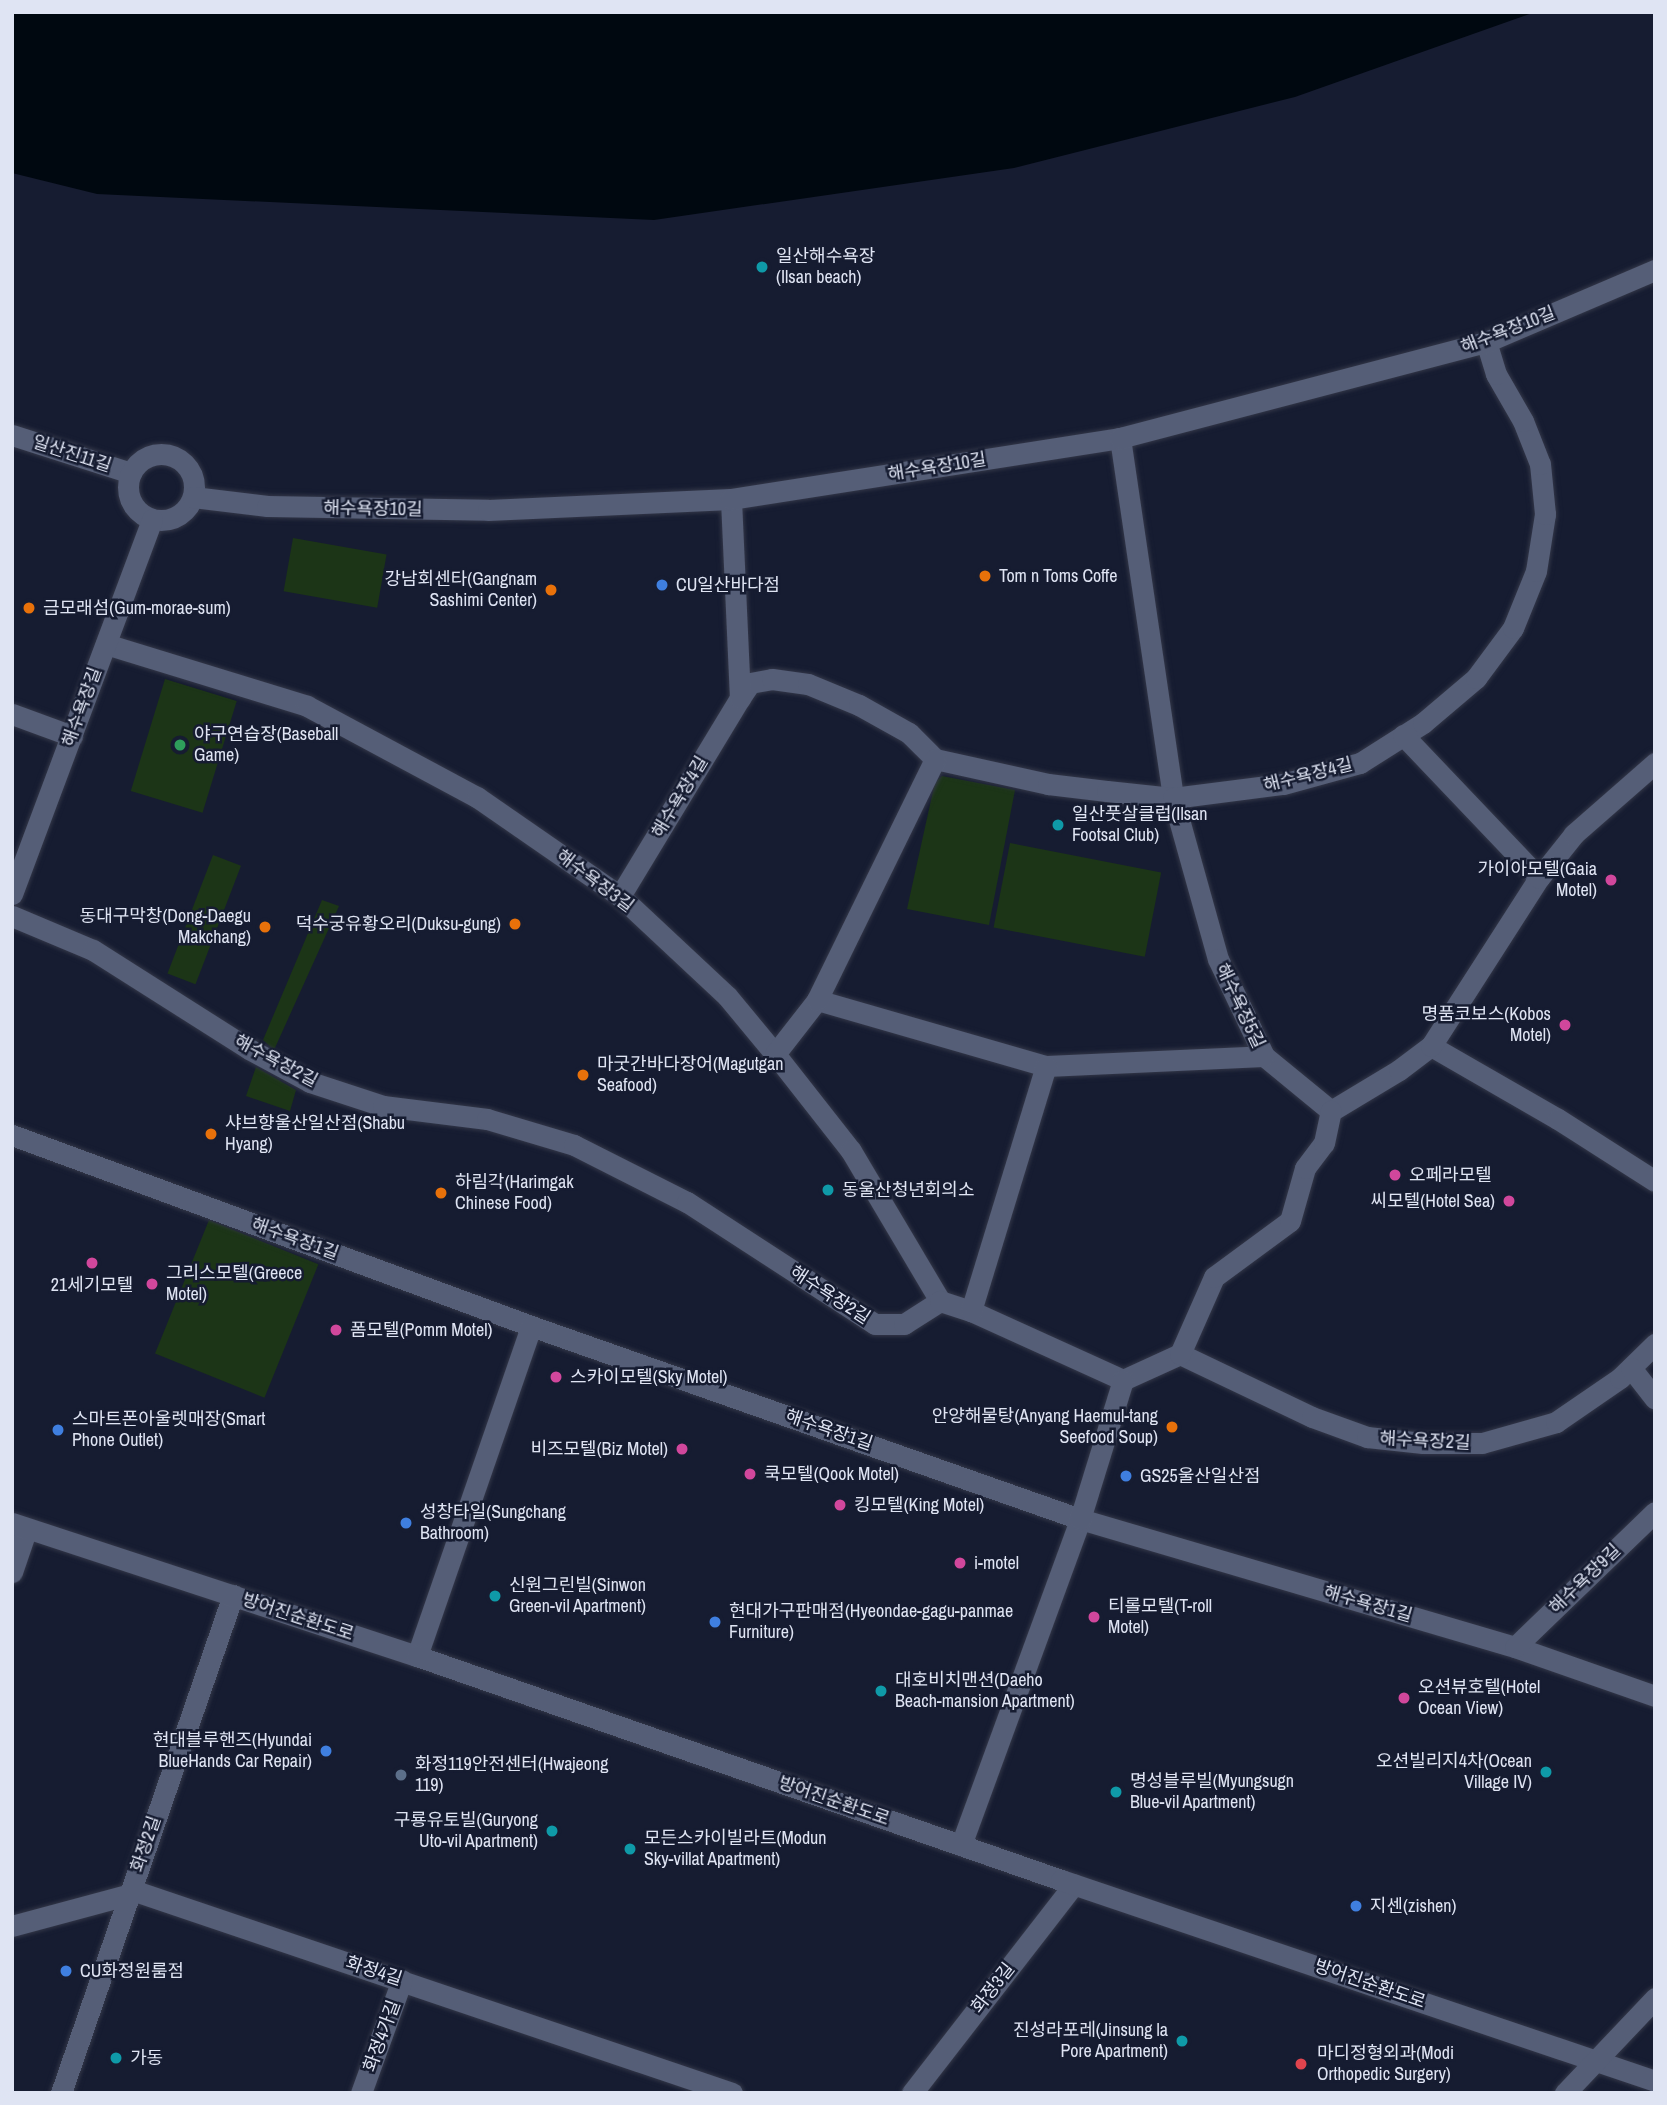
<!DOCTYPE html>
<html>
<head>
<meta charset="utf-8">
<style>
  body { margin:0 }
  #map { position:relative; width:1667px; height:2105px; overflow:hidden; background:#161c31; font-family:"Archivo Narrow","Noto Sans KR",sans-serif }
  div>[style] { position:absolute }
  .green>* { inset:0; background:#1c3517; transform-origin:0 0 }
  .water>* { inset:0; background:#000810 }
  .roads { filter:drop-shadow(0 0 2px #333748) drop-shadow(0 0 2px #333748) }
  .street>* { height:21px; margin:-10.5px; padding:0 10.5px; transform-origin:10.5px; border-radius:10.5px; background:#555e77 }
  .secondary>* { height:21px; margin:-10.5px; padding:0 10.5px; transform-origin:10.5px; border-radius:10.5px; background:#555e77 }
  .secondary>.ring { margin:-10.5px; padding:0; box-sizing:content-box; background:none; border:21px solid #555e77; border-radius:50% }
  .dots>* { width:19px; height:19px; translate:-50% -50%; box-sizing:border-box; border:4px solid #161c31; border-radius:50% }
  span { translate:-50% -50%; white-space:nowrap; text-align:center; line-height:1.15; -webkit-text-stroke:5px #161c31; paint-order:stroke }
  .poi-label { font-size:18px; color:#dfe4f3 }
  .left { translate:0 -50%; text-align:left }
  .right { translate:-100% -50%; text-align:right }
  .street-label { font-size:18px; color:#dfe4f3 }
  .frame { position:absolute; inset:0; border:14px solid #dfe4f3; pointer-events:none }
</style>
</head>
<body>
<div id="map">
  <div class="green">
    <i style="left:293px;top:538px;width:95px;height:54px;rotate:10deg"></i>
    <i style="left:165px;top:679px;width:75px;height:117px;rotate:17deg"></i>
    <i style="clip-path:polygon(942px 776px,1015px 790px,989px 925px,907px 909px,935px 782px)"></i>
    <i style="left:1010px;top:843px;width:154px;height:86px;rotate:11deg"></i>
    <i style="left:213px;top:855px;width:30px;height:127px;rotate:21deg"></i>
    <i style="clip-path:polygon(322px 900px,339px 906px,274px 1050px,263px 1040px)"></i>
    <i style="clip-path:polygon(256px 1067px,296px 1090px,290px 1111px,246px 1096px)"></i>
    <i style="left:209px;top:1220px;width:118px;height:144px;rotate:22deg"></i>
  </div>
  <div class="water">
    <i style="clip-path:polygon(12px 12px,1535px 12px,1295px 97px,1014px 168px,654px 220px,97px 194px,12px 173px)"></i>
  </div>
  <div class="roads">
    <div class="street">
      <i style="left:12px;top:435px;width:125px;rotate:17.7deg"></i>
      <i style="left:1120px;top:438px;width:364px;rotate:81.6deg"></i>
      <i style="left:1173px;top:798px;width:167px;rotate:74.4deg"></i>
      <i style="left:1218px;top:959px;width:107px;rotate:64.6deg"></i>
      <i style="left:1264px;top:1056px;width:87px;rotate:39.4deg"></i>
      <i style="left:106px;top:644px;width:210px;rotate:17.1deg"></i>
      <i style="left:307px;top:706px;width:193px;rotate:28.2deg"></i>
      <i style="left:477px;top:797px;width:174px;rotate:34.7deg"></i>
      <i style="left:620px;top:896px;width:146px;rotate:43.1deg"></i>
      <i style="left:727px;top:996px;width:75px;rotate:50.4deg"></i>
      <i style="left:775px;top:1054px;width:123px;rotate:51.9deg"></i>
      <i style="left:851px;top:1151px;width:174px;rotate:59.3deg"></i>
      <i style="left:740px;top:698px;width:18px;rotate:-56deg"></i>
      <i style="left:750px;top:683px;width:22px;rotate:-10deg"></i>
      <i style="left:772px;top:679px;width:36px;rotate:8deg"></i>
      <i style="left:808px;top:684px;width:55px;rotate:22.4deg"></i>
      <i style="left:859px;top:705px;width:57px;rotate:29.2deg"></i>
      <i style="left:909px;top:733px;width:37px;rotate:45deg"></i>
      <i style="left:935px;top:759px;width:116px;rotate:12.5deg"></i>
      <i style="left:1048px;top:784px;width:59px;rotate:6.8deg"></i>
      <i style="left:1107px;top:791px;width:66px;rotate:6.1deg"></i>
      <i style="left:1173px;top:798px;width:111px;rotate:-7.3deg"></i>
      <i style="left:1283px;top:784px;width:80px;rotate:-15.3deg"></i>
      <i style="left:1360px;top:763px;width:75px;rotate:-32.4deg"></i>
      <i style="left:1423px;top:723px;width:70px;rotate:-40.3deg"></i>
      <i style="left:1476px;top:678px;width:62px;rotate:-53.5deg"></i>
      <i style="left:1513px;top:628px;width:61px;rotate:-68deg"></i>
      <i style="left:1536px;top:571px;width:58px;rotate:-81deg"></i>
      <i style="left:1545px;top:514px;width:50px;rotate:-95.7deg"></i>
      <i style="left:1540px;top:464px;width:46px;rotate:-111.6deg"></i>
      <i style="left:1523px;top:421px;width:54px;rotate:-119.9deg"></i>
      <i style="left:1496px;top:374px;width:34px;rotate:-107deg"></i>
      <i style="left:12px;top:714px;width:64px;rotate:20.1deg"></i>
      <i style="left:1403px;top:735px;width:197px;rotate:46.4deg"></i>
      <i style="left:620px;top:896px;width:232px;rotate:-58.8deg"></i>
      <i style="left:740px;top:698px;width:199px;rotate:-92.6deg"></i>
      <i style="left:12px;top:916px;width:88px;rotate:22.8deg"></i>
      <i style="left:93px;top:950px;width:185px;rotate:32.4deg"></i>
      <i style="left:249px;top:1049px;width:69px;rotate:28.4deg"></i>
      <i style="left:310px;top:1082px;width:77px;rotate:18.2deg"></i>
      <i style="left:383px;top:1106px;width:105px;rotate:7.1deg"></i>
      <i style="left:487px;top:1119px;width:91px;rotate:16.6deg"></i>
      <i style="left:574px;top:1145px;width:127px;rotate:26.8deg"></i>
      <i style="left:687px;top:1202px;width:224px;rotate:33deg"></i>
      <i style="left:875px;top:1324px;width:29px"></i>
      <i style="left:904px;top:1324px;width:43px;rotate:-32.6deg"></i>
      <i style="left:940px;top:1301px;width:33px;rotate:18deg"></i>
      <i style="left:971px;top:1311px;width:167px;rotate:24.4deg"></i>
      <i style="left:1123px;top:1380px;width:63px;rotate:-24.5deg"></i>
      <i style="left:817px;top:1000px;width:238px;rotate:16.1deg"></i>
      <i style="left:1046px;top:1066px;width:218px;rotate:-2.6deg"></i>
      <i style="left:1431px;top:1046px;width:146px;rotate:29.9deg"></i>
      <i style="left:1558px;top:1119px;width:115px;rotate:32.6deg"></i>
      <i style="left:775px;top:1054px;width:68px;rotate:-52.1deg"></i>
      <i style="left:817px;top:1000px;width:268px;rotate:-63.9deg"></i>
      <i style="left:1331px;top:1111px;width:79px;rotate:-31.1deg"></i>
      <i style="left:1399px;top:1070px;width:40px;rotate:-37deg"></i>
      <i style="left:1431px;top:1046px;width:200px;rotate:-57.3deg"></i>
      <i style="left:1539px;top:878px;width:56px;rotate:-51.5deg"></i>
      <i style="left:1574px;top:834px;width:108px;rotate:-41.2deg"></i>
      <i style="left:12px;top:1135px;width:553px;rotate:20.2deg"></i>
      <i style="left:531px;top:1326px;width:582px;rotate:19.37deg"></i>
      <i style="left:1080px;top:1519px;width:453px;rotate:16.4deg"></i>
      <i style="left:1515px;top:1647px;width:148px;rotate:19.3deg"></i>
      <i style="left:971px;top:1311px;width:256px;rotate:-73deg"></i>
      <i style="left:1180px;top:1354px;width:146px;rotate:25.5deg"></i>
      <i style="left:1312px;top:1417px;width:59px;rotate:20deg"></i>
      <i style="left:1367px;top:1437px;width:56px;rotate:6.1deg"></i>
      <i style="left:1423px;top:1443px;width:59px"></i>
      <i style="left:1482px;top:1443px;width:77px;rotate:-15.8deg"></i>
      <i style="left:1556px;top:1422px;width:78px;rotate:-34.5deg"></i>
      <i style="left:1620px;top:1378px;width:49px;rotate:-44.2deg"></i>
      <i style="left:1180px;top:1354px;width:84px;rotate:-66.2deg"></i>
      <i style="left:1214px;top:1277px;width:94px;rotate:-36.4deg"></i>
      <i style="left:1290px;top:1221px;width:55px;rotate:-74.2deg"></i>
      <i style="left:1305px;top:1168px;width:31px;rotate:-53deg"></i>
      <i style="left:1324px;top:1143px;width:33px;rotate:-78deg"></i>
      <i style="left:1631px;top:1368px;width:39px;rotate:52deg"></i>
      <i style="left:12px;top:1572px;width:46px;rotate:-71.2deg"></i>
      <i style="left:1515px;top:1647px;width:194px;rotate:-44deg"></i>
      <i style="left:417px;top:1656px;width:349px;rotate:-70.9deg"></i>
      <i style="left:961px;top:1845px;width:347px;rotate:-69.9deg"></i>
      <i style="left:1080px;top:1519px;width:145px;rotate:-72.8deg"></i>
      <i style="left:12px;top:1926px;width:131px;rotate:-15.1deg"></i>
      <i style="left:138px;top:1892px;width:627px;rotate:18.69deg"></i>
      <i style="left:61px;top:2093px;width:527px;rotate:-70.95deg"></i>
      <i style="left:361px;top:2093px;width:120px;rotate:-70.1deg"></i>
      <i style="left:912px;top:2093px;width:264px;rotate:-52.2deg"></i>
    </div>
    <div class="secondary">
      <i class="ring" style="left:128px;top:454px;width:45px;height:45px"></i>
      <i style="left:193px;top:497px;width:75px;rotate:6.9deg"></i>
      <i style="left:267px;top:506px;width:221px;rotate:1deg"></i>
      <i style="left:488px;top:510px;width:243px;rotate:-2.6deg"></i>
      <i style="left:731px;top:499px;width:394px;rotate:-8.9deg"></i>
      <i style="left:1120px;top:438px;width:378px;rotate:-14.7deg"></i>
      <i style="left:1486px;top:342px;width:184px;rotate:-23.1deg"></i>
      <i style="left:12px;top:894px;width:400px;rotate:-69.5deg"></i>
      <i style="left:12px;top:1523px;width:426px;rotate:18.2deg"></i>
      <i style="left:417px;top:1656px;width:682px;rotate:19.18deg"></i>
      <i style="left:1061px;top:1880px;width:627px;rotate:18.69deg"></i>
      <i style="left:1565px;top:2093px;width:131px;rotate:-46.5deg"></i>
    </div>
  </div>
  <div class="dots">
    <i style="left:762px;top:267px;background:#0f9aa8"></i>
    <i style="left:985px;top:576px;background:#e8710a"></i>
    <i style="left:662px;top:585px;background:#3f7fe0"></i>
    <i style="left:551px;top:590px;background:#e8710a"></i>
    <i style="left:29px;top:608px;background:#e8710a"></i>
    <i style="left:180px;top:745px;background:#2e9e5b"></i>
    <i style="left:1058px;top:825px;background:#0f9aa8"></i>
    <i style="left:1611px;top:880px;background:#d1479c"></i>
    <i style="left:515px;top:924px;background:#e8710a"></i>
    <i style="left:265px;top:927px;background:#e8710a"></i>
    <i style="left:1565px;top:1025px;background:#d1479c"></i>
    <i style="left:583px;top:1075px;background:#e8710a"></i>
    <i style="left:211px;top:1134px;background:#e8710a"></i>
    <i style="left:1395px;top:1175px;background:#d1479c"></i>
    <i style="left:828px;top:1190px;background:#0f9aa8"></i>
    <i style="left:441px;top:1193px;background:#e8710a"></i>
    <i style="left:1509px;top:1201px;background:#d1479c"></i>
    <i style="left:92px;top:1263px;background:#d1479c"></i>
    <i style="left:152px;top:1284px;background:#d1479c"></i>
    <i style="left:336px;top:1330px;background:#d1479c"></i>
    <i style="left:556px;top:1377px;background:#d1479c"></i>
    <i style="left:1172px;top:1427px;background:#e8710a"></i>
    <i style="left:58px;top:1430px;background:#3f7fe0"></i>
    <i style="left:682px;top:1449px;background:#d1479c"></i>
    <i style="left:750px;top:1474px;background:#d1479c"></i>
    <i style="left:1126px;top:1476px;background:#3f7fe0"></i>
    <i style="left:840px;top:1505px;background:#d1479c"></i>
    <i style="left:406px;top:1523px;background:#3f7fe0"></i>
    <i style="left:960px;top:1563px;background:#d1479c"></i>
    <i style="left:495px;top:1596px;background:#0f9aa8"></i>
    <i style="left:1094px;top:1617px;background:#d1479c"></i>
    <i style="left:715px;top:1622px;background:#3f7fe0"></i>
    <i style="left:881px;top:1691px;background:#0f9aa8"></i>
    <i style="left:1404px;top:1698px;background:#d1479c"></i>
    <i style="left:326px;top:1751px;background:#3f7fe0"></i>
    <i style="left:1546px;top:1772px;background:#0f9aa8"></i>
    <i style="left:401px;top:1775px;background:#5c6f8a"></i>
    <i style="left:1116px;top:1792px;background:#0f9aa8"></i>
    <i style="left:552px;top:1831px;background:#0f9aa8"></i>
    <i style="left:630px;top:1849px;background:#0f9aa8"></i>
    <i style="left:1356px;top:1906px;background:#3f7fe0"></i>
    <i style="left:66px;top:1971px;background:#3f7fe0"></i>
    <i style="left:1182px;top:2041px;background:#0f9aa8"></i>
    <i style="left:116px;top:2058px;background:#0f9aa8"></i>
    <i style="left:1301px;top:2064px;background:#e0444e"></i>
  </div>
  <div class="poi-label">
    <span class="left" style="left:776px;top:267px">일산해수욕장<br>(Ilsan beach)</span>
    <span class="left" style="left:999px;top:576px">Tom n Toms Coffe</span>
    <span class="right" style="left:537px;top:590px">강남회센타(Gangnam<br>Sashimi Center)</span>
    <span class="left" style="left:676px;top:585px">CU일산바다점</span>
    <span class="left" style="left:43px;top:608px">금모래섬(Gum-morae-sum)</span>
    <span class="left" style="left:194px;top:745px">야구연습장(Baseball<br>Game)</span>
    <span class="left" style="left:1072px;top:825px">일산풋살클럽(Ilsan<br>Footsal Club)</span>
    <span class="right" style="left:1597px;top:880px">가이아모텔(Gaia<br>Motel)</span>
    <span class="right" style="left:251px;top:927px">동대구막창(Dong-Daegu<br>Makchang)</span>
    <span class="right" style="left:501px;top:924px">덕수궁유황오리(Duksu-gung)</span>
    <span class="right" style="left:1551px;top:1025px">명품코보스(Kobos<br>Motel)</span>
    <span class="left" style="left:597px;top:1075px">마굿간바다장어(Magutgan<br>Seafood)</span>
    <span class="left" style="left:225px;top:1134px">샤브향울산일산점(Shabu<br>Hyang)</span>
    <span class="left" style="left:1409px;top:1175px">오페라모텔</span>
    <span class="left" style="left:455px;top:1193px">하림각(Harimgak<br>Chinese Food)</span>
    <span class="left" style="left:842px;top:1190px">동울산청년회의소</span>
    <span class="right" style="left:1495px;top:1201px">씨모텔(Hotel Sea)</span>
    <span class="left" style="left:166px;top:1284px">그리스모텔(Greece<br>Motel)</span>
    <span style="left:92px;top:1285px">21세기모텔</span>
    <span class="left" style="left:350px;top:1330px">폼모텔(Pomm Motel)</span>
    <span class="left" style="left:570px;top:1377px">스카이모텔(Sky Motel)</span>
    <span class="right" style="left:1158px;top:1427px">안양해물탕(Anyang Haemul-tang<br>Seefood Soup)</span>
    <span class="left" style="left:72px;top:1430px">스마트폰아울렛매장(Smart<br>Phone Outlet)</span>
    <span class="right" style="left:668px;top:1449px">비즈모텔(Biz Motel)</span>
    <span class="left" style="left:764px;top:1474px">쿡모텔(Qook Motel)</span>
    <span class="left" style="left:1140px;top:1476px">GS25울산일산점</span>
    <span class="left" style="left:854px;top:1505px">킹모텔(King Motel)</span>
    <span class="left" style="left:420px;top:1523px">성창타일(Sungchang<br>Bathroom)</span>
    <span class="left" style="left:974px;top:1563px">i-motel</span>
    <span class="left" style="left:509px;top:1596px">신원그린빌(Sinwon<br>Green-vil Apartment)</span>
    <span class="left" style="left:1108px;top:1617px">티롤모텔(T-roll<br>Motel)</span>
    <span class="left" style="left:729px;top:1622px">현대가구판매점(Hyeondae-gagu-panmae<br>Furniture)</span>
    <span class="left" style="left:895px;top:1691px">대호비치맨션(Daeho<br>Beach-mansion Apartment)</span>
    <span class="left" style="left:1418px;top:1698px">오션뷰호텔(Hotel<br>Ocean View)</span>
    <span class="right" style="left:312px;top:1751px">현대블루핸즈(Hyundai<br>BlueHands Car Repair)</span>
    <span class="right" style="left:1532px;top:1772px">오션빌리지4차(Ocean<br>Village IV)</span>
    <span class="left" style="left:415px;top:1775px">화정119안전센터(Hwajeong<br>119)</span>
    <span class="left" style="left:1130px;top:1792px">명성블루빌(Myungsugn<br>Blue-vil Apartment)</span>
    <span class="right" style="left:538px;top:1831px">구룡유토빌(Guryong<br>Uto-vil Apartment)</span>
    <span class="left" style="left:644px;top:1849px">모든스카이빌라트(Modun<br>Sky-villat Apartment)</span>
    <span class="left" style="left:1370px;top:1906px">지센(zishen)</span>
    <span class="left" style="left:80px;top:1971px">CU화정원룸점</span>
    <span class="right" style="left:1168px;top:2041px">진성라포레(Jinsung la<br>Pore Apartment)</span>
    <span class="left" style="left:1317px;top:2064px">마디정형외과(Modi<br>Orthopedic Surgery)</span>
    <span class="left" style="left:130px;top:2058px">가동</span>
  </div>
  <div class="street-label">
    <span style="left:1508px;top:330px;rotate:-21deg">해수욕장10길</span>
    <span style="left:72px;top:454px;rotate:18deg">일산진11길</span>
    <span style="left:937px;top:467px;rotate:-9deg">해수욕장10길</span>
    <span style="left:373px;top:509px;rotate:1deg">해수욕장10길</span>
    <span style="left:82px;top:707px;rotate:-70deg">해수욕장길</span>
    <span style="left:1308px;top:775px;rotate:-14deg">해수욕장4길</span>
    <span style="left:680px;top:797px;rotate:-59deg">해수욕장4길</span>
    <span style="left:595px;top:881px;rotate:37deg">해수욕장3길</span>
    <span style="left:1240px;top:1006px;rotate:65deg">해수욕장5길</span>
    <span style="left:276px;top:1061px;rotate:28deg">해수욕장2길</span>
    <span style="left:295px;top:1239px;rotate:20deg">해수욕장1길</span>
    <span style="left:830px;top:1295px;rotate:33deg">해수욕장2길</span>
    <span style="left:829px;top:1430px;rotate:19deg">해수욕장1길</span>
    <span style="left:1425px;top:1441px;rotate:3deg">해수욕장2길</span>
    <span style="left:1585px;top:1579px;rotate:-44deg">해수욕장9길</span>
    <span style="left:1368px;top:1604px;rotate:16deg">해수욕장1길</span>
    <span style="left:298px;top:1617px;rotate:18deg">방어진순환도로</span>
    <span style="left:834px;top:1801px;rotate:19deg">방어진순환도로</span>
    <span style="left:146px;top:1844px;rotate:-71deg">화정2길</span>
    <span style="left:374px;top:1971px;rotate:18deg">화정4길</span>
    <span style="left:1370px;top:1984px;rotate:19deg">방어진순환도로</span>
    <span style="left:993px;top:1988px;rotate:-52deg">화정3길</span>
    <span style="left:382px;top:2036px;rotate:-70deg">화정4가길</span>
  </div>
  <div class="frame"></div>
</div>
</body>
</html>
